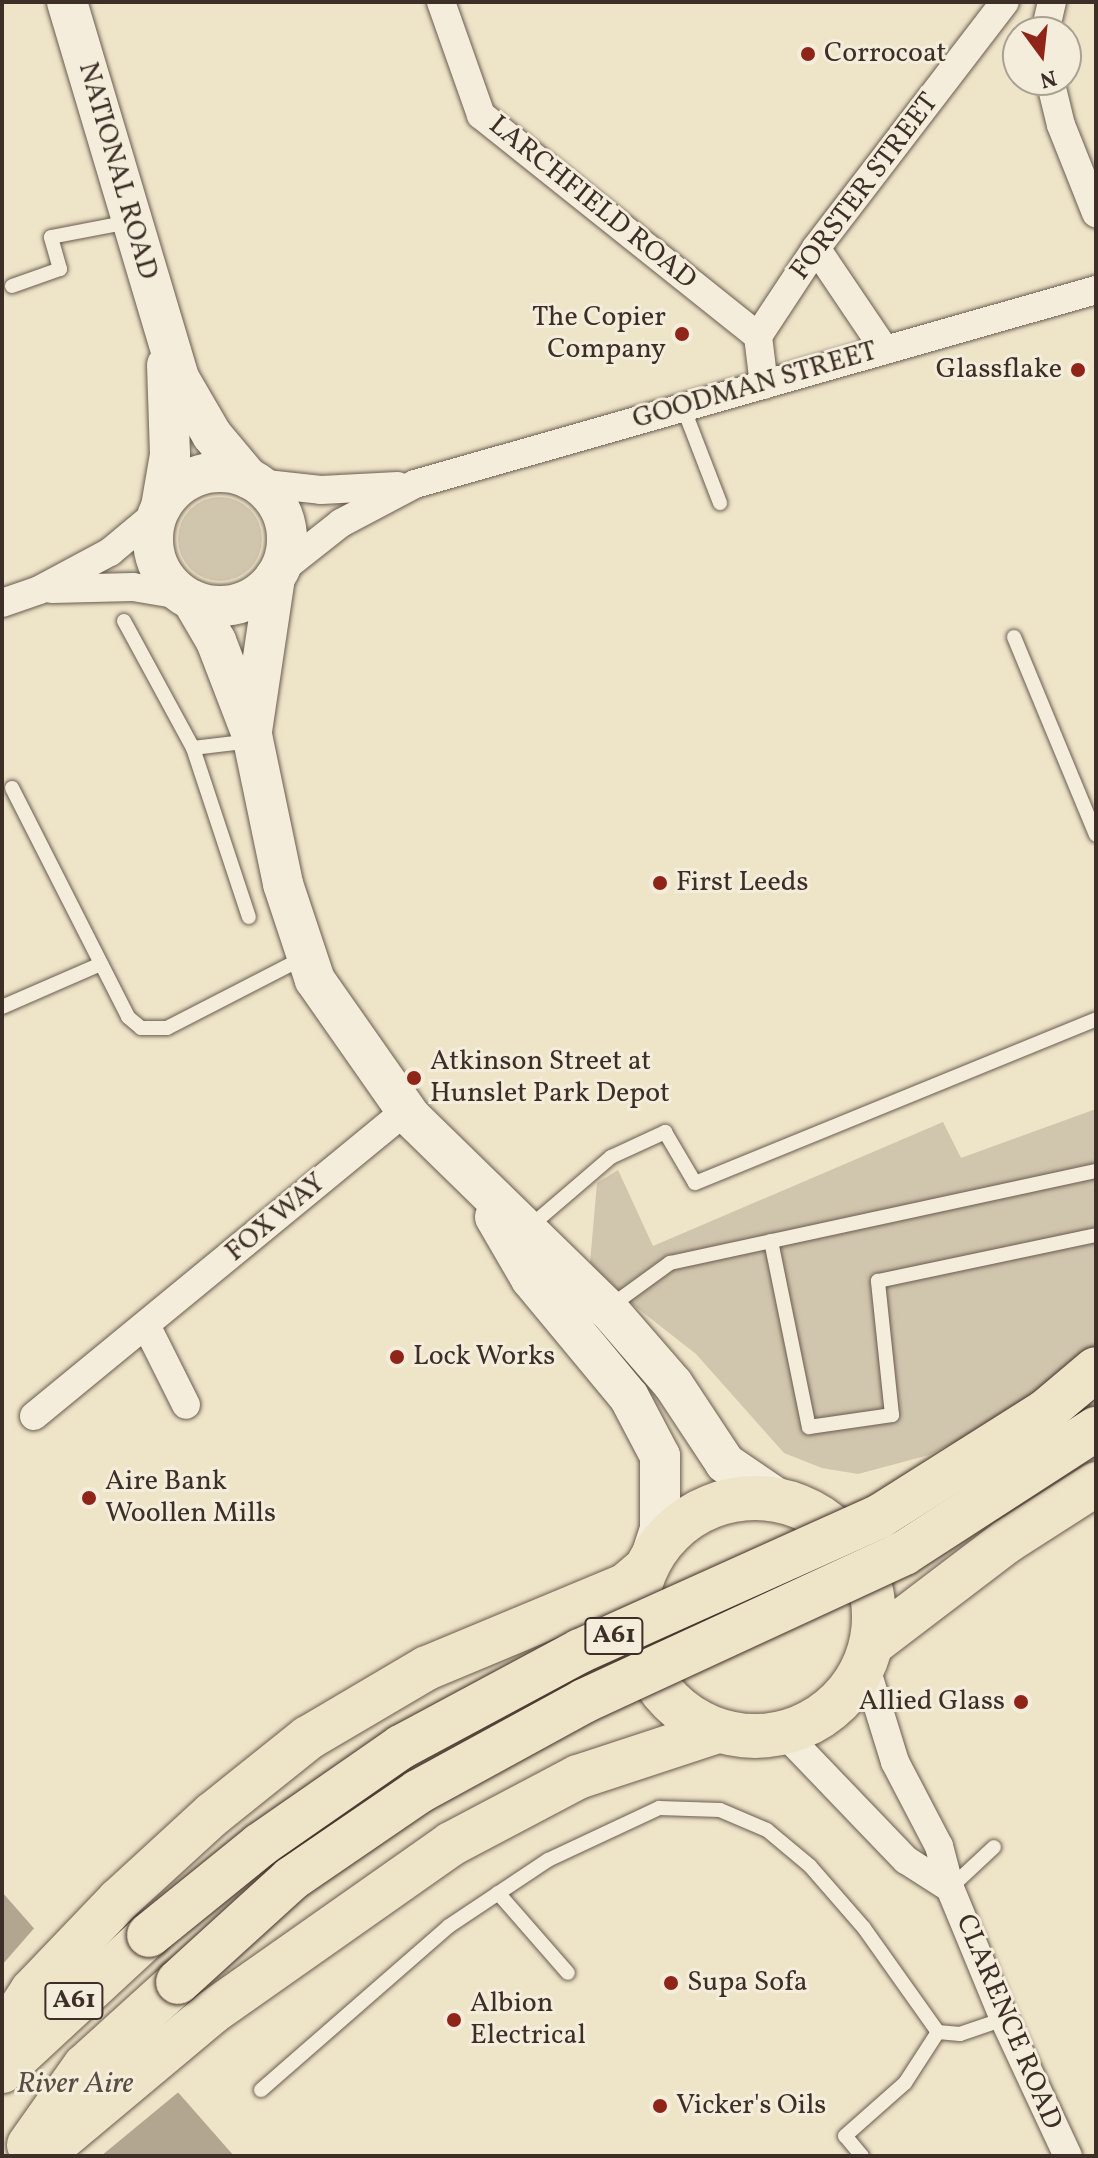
<!DOCTYPE html>
<html>
<head>
<meta charset="utf-8">
<style>
  body { margin:0 }
  #map { position:relative; width:1098px; height:2158px; overflow:hidden; background:#eee4c8; font-family:Vollkorn,serif }
  div>[style] { position:absolute }
  .green>* { inset:0; background:#d0c5ad }
  .round { border-radius:50% }
  .water>* { inset:0; background:#b2a691 }
  .pier>* { inset:0; background:#eee4c8 }
  .roads { filter:drop-shadow(0 0 2px #695c4f) drop-shadow(0 0 2px #695c4f) }
  .lane>* { height:14px; margin:-7px; padding:0 7px; transform-origin:7px; border-radius:7px; background:#f4eddb }
  .street>* { height:28px; margin:-14px; padding:0 14px; transform-origin:14px; border-radius:14px; background:#f4eddb }
  .secondary>* { height:40px; margin:-20px; padding:0 20px; transform-origin:20px; border-radius:20px; background:#f4eddb }
  .secondary>.ring { margin:-20px; padding:0; box-sizing:content-box; background:none; border:40px solid #f4eddb; border-radius:50% }
  .primary>* { height:44px; margin:-22px; padding:0 22px; transform-origin:22px; border-radius:22px; background:#eee4c8 }
  .primary>.ring { margin:-22px; padding:0; box-sizing:content-box; background:none; border:44px solid #eee4c8; border-radius:50% }
  .highway>* { height:44px; margin:-22px; padding:0 22px; transform-origin:22px; border-radius:22px; background:#eee4c8 }
  .bridges { filter:drop-shadow(0 0 2px #3d2f27) drop-shadow(0 0 2px #3d2f27) }
  .highway-bridge>* { height:44px; margin:-22px; padding:0 22px; transform-origin:22px; border-radius:22px; background:#eee4c8 }
  .dots>* { width:22px; height:22px; translate:-50% -50%; box-sizing:border-box; border:4px solid #f4eddb; border-radius:50% }
  span { translate:-50% -50%; white-space:nowrap; text-align:center; line-height:1.15; -webkit-text-stroke:6px #f4eddb; paint-order:stroke }
  .shield-label span { padding:2px 6px; background:#f4eddb; border:2px solid; border-radius:6px; -webkit-text-stroke-width:0 }
  .shield-label { font-size:26px; color:#3d2f27; font-weight:700 }
  .poi-label { font-size:28px; color:#3d2f27 }
  .left { translate:0 -50%; text-align:left }
  .right { translate:-100% -50%; text-align:right }
  .street-label { font-size:28px; color:#3d2f27 }
  .water-label { font-size:30px; color:#5a4d42; font-style:italic }
  .frame { position:absolute; inset:0; border:4px solid #3d2f27; pointer-events:none }
  .north { position:absolute; left:1002px; top:16px; width:80px; height:80px; box-sizing:border-box; background:#f4eddb; border:2px solid #aba193; border-radius:50%; rotate:165deg; font-size:22px; font-weight:700; line-height:32px; text-align:center; color:#3d2f27 }
  .north::after { content:''; display:block; margin:auto; width:28px; height:36px; background:#8f2418; clip-path:polygon(50% 0,100% 100%,50% 72%,0 100%) }
</style>
</head>
<body>
<div id="map">
  <div class="green">
    <i class="round" style="left:178px;top:497px;width:84px;height:84px"></i>
    <i style="clip-path:polygon(1096px 1109px,1096px 1379px,1049px 1394px,929px 1455px,858px 1474px,822px 1468px,784px 1453px,696px 1354px,604px 1282px,590px 1263px,597px 1183px,618px 1170px,653px 1246px,943px 1122px,961px 1158px)"></i>
  </div>
  <div class="water">
    <i style="clip-path:polygon(2px 1892px,234px 2156px,13px 2156px,2px 2143px)"></i>
  </div>
  <div class="pier">
    <i style="clip-path:polygon(37px 1925px,181px 2090px,101px 2156px,8px 2156px,2px 2149px,2px 1965px)"></i>
  </div>
  <div class="roads">
    <div class="lane">
      <i style="left:12px;top:286px;width:51px;rotate:-19.5deg"></i>
      <i style="left:60px;top:269px;width:33px;rotate:-106deg"></i>
      <i style="left:51px;top:237px;width:79px;rotate:-10.9deg"></i>
      <i style="left:683px;top:407px;width:103px;rotate:68.9deg"></i>
      <i style="left:124px;top:621px;width:145px;rotate:61.5deg"></i>
      <i style="left:193px;top:748px;width:59px;rotate:-6.8deg"></i>
      <i style="left:1014px;top:637px;width:214px;rotate:67.5deg"></i>
      <i style="left:193px;top:748px;width:178px;rotate:71.7deg"></i>
      <i style="left:12px;top:788px;width:257px;rotate:63.1deg"></i>
      <i style="left:128px;top:1017px;width:17px;rotate:40deg"></i>
      <i style="left:141px;top:1028px;width:26px"></i>
      <i style="left:167px;top:1028px;width:153px;rotate:-27.2deg"></i>
      <i style="left:2px;top:1007px;width:108px;rotate:-23.5deg"></i>
      <i style="left:527px;top:1229px;width:111px;rotate:-40.6deg"></i>
      <i style="left:611px;top:1157px;width:60px;rotate:-24.8deg"></i>
      <i style="left:665px;top:1132px;width:59px;rotate:59.5deg"></i>
      <i style="left:695px;top:1183px;width:433px;rotate:-22.2deg"></i>
      <i style="left:771px;top:1241px;width:190px;rotate:78.5deg"></i>
      <i style="left:809px;top:1427px;width:84px;rotate:-8.2deg"></i>
      <i style="left:892px;top:1415px;width:135px;rotate:-96deg"></i>
      <i style="left:878px;top:1281px;width:223px;rotate:-11.9deg"></i>
      <i style="left:608px;top:1308px;width:77px;rotate:-36deg"></i>
      <i style="left:670px;top:1263px;width:436px;rotate:-12.2deg"></i>
      <i style="left:950px;top:1888px;width:60px;rotate:-43deg"></i>
      <i style="left:498px;top:1893px;width:106px;rotate:48.8deg"></i>
      <i style="left:261px;top:2090px;width:249px;rotate:-41.1deg"></i>
      <i style="left:449px;top:1926px;width:119px;rotate:-33.7deg"></i>
      <i style="left:548px;top:1860px;width:123px;rotate:-25.1deg"></i>
      <i style="left:659px;top:1808px;width:61px;rotate:1.9deg"></i>
      <i style="left:720px;top:1810px;width:51px;rotate:23.1deg"></i>
      <i style="left:767px;top:1830px;width:56px;rotate:39.9deg"></i>
      <i style="left:810px;top:1866px;width:82px;rotate:48.9deg"></i>
      <i style="left:864px;top:1928px;width:128px;rotate:54.6deg"></i>
      <i style="left:938px;top:2032px;width:22px;rotate:5deg"></i>
      <i style="left:960px;top:2034px;width:46px;rotate:-18.8deg"></i>
      <i style="left:862px;top:2156px;width:26px;rotate:-130deg"></i>
      <i style="left:845px;top:2136px;width:80px;rotate:-41.5deg"></i>
      <i style="left:905px;top:2083px;width:61px;rotate:-57.1deg"></i>
    </div>
    <div class="street">
      <i style="left:441px;top:2px;width:120px;rotate:70.5deg"></i>
      <i style="left:481px;top:115px;width:354px;rotate:38.6deg"></i>
      <i style="left:1045px;top:32px;width:31px;rotate:-77deg"></i>
      <i style="left:1050px;top:80px;width:46px;rotate:76.3deg"></i>
      <i style="left:1061px;top:125px;width:95px;rotate:68.3deg"></i>
      <i style="left:816px;top:248px;width:122px;rotate:56deg"></i>
      <i style="left:764px;top:385px;width:49px;rotate:-97deg"></i>
      <i style="left:758px;top:336px;width:105px;rotate:-56.6deg"></i>
      <i style="left:816px;top:248px;width:310px;rotate:-52.5deg"></i>
      <i style="left:257px;top:483px;width:64px;rotate:6.2deg"></i>
      <i style="left:321px;top:490px;width:77px;rotate:-3deg"></i>
      <i style="left:279px;top:572px;width:79px;rotate:-38.3deg"></i>
      <i style="left:341px;top:523px;width:84px;rotate:-27.8deg"></i>
      <i style="left:415px;top:484px;width:708px;rotate:-15.9deg"></i>
      <i style="left:52px;top:589px;width:81px;rotate:-1.4deg"></i>
      <i style="left:133px;top:587px;width:54px;rotate:9.6deg"></i>
      <i style="left:2px;top:603px;width:39px;rotate:-19deg"></i>
      <i style="left:39px;top:590px;width:81px;rotate:-28.2deg"></i>
      <i style="left:110px;top:552px;width:62px;rotate:-39.8deg"></i>
      <i style="left:147px;top:1327px;width:87px;rotate:63.4deg"></i>
      <i style="left:34px;top:1416px;width:482px;rotate:-39.4deg"></i>
      <i style="left:865px;top:1665px;width:102px;rotate:72.8deg"></i>
      <i style="left:895px;top:1762px;width:95px;rotate:62.4deg"></i>
      <i style="left:939px;top:1846px;width:43px;rotate:75.3deg"></i>
      <i style="left:950px;top:1888px;width:142px;rotate:67.6deg"></i>
      <i style="left:1004px;top:2019px;width:151px;rotate:65deg"></i>
      <i style="left:784px;top:1733px;width:176px;rotate:46.2deg"></i>
      <i style="left:906px;top:1860px;width:52px;rotate:32.5deg"></i>
    </div>
    <div class="secondary">
      <i style="left:67px;top:2px;width:392px;rotate:73.4deg"></i>
      <i style="left:179px;top:378px;width:66px;rotate:59.9deg"></i>
      <i style="left:212px;top:435px;width:57px;rotate:49.9deg"></i>
      <i class="ring" style="left:153px;top:472px;width:94px;height:94px"></i>
      <i style="left:161px;top:507px;width:53px;rotate:-80.2deg"></i>
      <i style="left:170px;top:455px;width:90px;rotate:-91.9deg"></i>
      <i style="left:192px;top:600px;width:48px;rotate:59.7deg"></i>
      <i style="left:216px;top:641px;width:101px;rotate:69deg"></i>
      <i style="left:252px;top:735px;width:152px;rotate:78.2deg"></i>
      <i style="left:283px;top:884px;width:101px;rotate:71.6deg"></i>
      <i style="left:315px;top:980px;width:167px;rotate:55deg"></i>
      <i style="left:411px;top:1117px;width:275px;rotate:44.3deg"></i>
      <i style="left:608px;top:1309px;width:99px;rotate:49.1deg"></i>
      <i style="left:673px;top:1384px;width:95px;rotate:56.6deg"></i>
      <i style="left:725px;top:1463px;width:64px;rotate:34.2deg"></i>
      <i style="left:252px;top:731px;width:156px;rotate:-81.5deg"></i>
      <i style="left:495px;top:1217px;width:72px;rotate:59.9deg"></i>
      <i style="left:531px;top:1279px;width:153px;rotate:50.3deg"></i>
      <i style="left:629px;top:1397px;width:67px;rotate:62.3deg"></i>
      <i style="left:660px;top:1456px;width:73px;rotate:90deg"></i>
      <i style="left:660px;top:1529px;width:32px;rotate:108deg"></i>
    </div>
    <div class="primary">
      <i class="ring" style="left:636px;top:1498px;width:194px;height:194px"></i>
      <i style="left:873px;top:1643px;width:168px;rotate:-37.3deg"></i>
      <i style="left:1007px;top:1541px;width:106px;rotate:-32.6deg"></i>
    </div>
    <div class="highway">
      <i style="left:2px;top:2037px;width:55px;rotate:-56.9deg"></i>
      <i style="left:32px;top:1991px;width:126px;rotate:-46.3deg"></i>
      <i style="left:119px;top:1900px;width:127px;rotate:-42.5deg"></i>
      <i style="left:213px;top:1814px;width:122px;rotate:-38.7deg"></i>
      <i style="left:308px;top:1738px;width:138px;rotate:-30.5deg"></i>
      <i style="left:427px;top:1668px;width:216px;rotate:-22.6deg"></i>
      <i style="left:626px;top:1585px;width:25px;rotate:-40deg"></i>
      <i style="left:2px;top:2071px;width:200px;rotate:-42.8deg"></i>
      <i style="left:29px;top:2145px;width:97px;rotate:-54.7deg"></i>
      <i style="left:85px;top:2066px;width:125px;rotate:-42.1deg"></i>
      <i style="left:40px;top:2156px;width:224px;rotate:-39.9deg"></i>
      <i style="left:212px;top:2012px;width:292px;rotate:-35.1deg"></i>
      <i style="left:451px;top:1844px;width:144px;rotate:-27.8deg"></i>
      <i style="left:578px;top:1777px;width:147px;rotate:-18.2deg"></i>
    </div>
  </div>
  <div class="bridges">
    <div class="highway-bridge">
      <i style="left:149px;top:1935px;width:143px;rotate:-39deg"></i>
      <i style="left:260px;top:1845px;width:172px;rotate:-34.8deg"></i>
      <i style="left:401px;top:1747px;width:203px;rotate:-28.2deg"></i>
      <i style="left:580px;top:1651px;width:329px;rotate:-24.2deg"></i>
      <i style="left:880px;top:1516px;width:196px;rotate:-32.3deg"></i>
      <i style="left:1046px;top:1411px;width:65px;rotate:-40deg"></i>
      <i style="left:178px;top:1982px;width:153px;rotate:-42.3deg"></i>
      <i style="left:291px;top:1879px;width:154px;rotate:-34.4deg"></i>
      <i style="left:418px;top:1792px;width:189px;rotate:-28.7deg"></i>
      <i style="left:584px;top:1701px;width:353px;rotate:-24.8deg"></i>
      <i style="left:904px;top:1553px;width:229px;rotate:-32.9deg"></i>
    </div>
  </div>
  <div class="dots">
    <i style="left:808px;top:54px;background:#8f2418"></i>
    <i style="left:682px;top:334px;background:#8f2418"></i>
    <i style="left:1078px;top:370px;background:#8f2418"></i>
    <i style="left:660px;top:883px;background:#8f2418"></i>
    <i style="left:414px;top:1078px;background:#8f2418"></i>
    <i style="left:397px;top:1357px;background:#8f2418"></i>
    <i style="left:89px;top:1498px;background:#8f2418"></i>
    <i style="left:1021px;top:1702px;background:#8f2418"></i>
    <i style="left:671px;top:1983px;background:#8f2418"></i>
    <i style="left:454px;top:2020px;background:#8f2418"></i>
    <i style="left:660px;top:2106px;background:#8f2418"></i>
  </div>
  <div class="shield-label">
    <span style="left:614px;top:1636px">A61</span>
    <span style="left:74px;top:2001px">A61</span>
  </div>
  <div class="poi-label">
    <span class="left" style="left:824px;top:54px">Corrocoat</span>
    <span class="right" style="left:666px;top:334px">The Copier<br>Company</span>
    <span class="right" style="left:1062px;top:370px">Glassflake</span>
    <span class="left" style="left:676px;top:883px">First Leeds</span>
    <span class="left" style="left:430px;top:1078px">Atkinson Street at<br>Hunslet Park Depot</span>
    <span class="left" style="left:413px;top:1357px">Lock Works</span>
    <span class="left" style="left:105px;top:1498px">Aire Bank<br>Woollen Mills</span>
    <span class="right" style="left:1005px;top:1702px">Allied Glass</span>
    <span class="left" style="left:687px;top:1983px">Supa Sofa</span>
    <span class="left" style="left:470px;top:2020px">Albion<br>Electrical</span>
    <span class="left" style="left:676px;top:2106px">Vicker's Oils</span>
  </div>
  <div class="street-label">
    <span style="left:117px;top:171px;rotate:74deg">NATIONAL ROAD</span>
    <span style="left:865px;top:187px;rotate:-53deg">FORSTER STREET</span>
    <span style="left:592px;top:203px;rotate:39deg">LARCHFIELD ROAD</span>
    <span style="left:755px;top:386px;rotate:-16deg">GOODMAN STREET</span>
    <span style="left:276px;top:1218px;rotate:-40deg">FOX WAY</span>
    <span style="left:1008px;top:2022px;rotate:67deg">CLARENCE ROAD</span>
  </div>
  <div class="water-label">
    <span style="left:75px;top:2084px">River Aire</span>
  </div>
  <div class="frame"></div>
  <div class="north">N</div>
</div>
</body>
</html>
